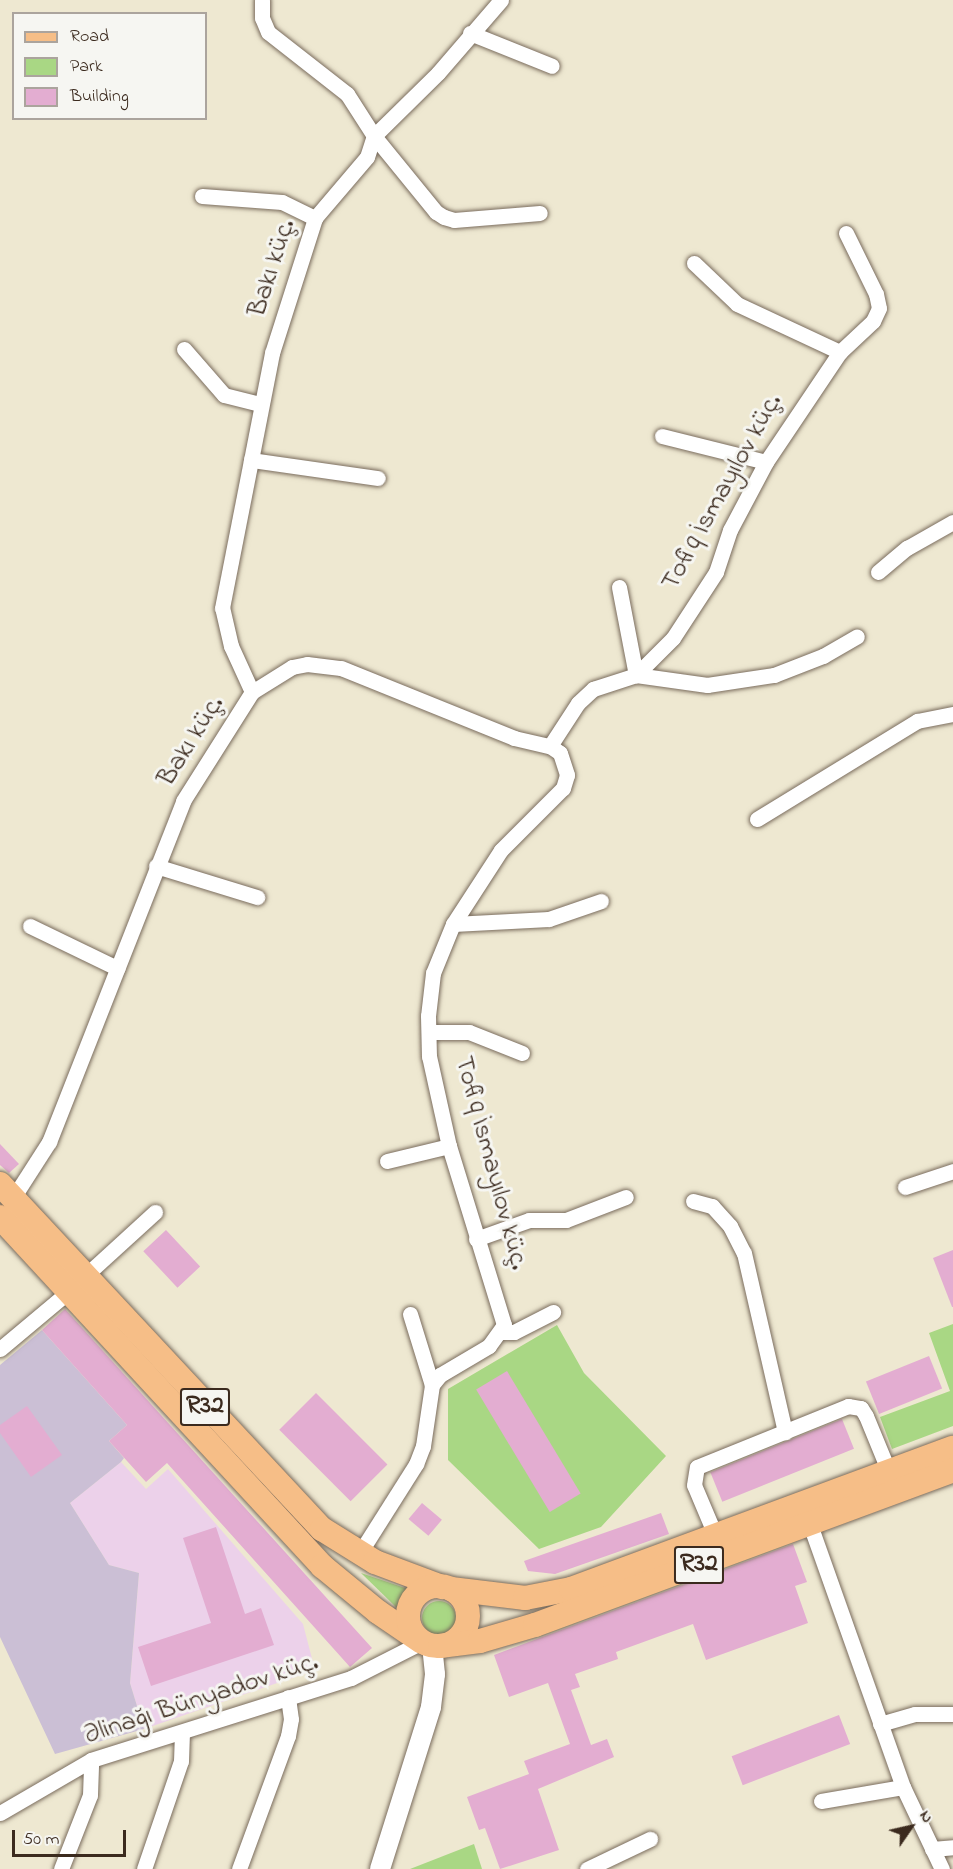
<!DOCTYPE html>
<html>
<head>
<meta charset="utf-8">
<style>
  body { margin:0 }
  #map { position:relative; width:953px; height:1869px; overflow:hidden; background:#eee8d1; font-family:"Indie Flower",sans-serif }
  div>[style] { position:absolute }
  .built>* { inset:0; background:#ecd1ea }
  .industrial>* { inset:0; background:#cbbfd5 }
  .green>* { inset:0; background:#a9d784 }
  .round { border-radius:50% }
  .building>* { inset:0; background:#e3add1; transform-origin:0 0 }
  .roads { filter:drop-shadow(0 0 2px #7a6c5d) drop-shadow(0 0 2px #7a6c5d) }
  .minor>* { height:15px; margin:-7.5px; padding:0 7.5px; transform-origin:7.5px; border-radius:7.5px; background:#fff }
  .tertiary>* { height:20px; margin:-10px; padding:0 10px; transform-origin:10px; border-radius:10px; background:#fff }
  .primary>* { height:24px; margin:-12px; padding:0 12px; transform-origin:12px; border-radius:12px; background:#f6be87 }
  .primary>.ring { margin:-12px; padding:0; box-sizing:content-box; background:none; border:24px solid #f6be87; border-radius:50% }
  span { translate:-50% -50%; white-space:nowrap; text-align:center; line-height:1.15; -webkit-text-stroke:6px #f6f6f2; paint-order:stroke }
  .shield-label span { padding:2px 4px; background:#f6f6f2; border:2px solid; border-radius:4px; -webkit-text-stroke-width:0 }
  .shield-label { font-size:26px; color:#3b2a1e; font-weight:700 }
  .street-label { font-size:27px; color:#3b2a1e }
  .legend { position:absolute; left:12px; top:12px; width:195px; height:108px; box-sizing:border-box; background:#f6f6f2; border:2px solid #aba49d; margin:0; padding:8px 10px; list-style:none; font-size:18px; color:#3b2a1e }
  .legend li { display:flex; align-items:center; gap:12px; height:30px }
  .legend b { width:30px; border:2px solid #aba49d }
  .north { position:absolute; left:881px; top:1797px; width:60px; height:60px; -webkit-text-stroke:4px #f6f6f2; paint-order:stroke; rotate:56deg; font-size:16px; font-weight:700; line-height:24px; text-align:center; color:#3b2a1e }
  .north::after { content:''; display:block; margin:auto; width:21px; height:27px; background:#3b2a1e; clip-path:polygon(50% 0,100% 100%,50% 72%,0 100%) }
  .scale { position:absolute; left:12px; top:1830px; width:114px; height:27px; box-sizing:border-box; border:3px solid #3b2a1e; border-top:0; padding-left:8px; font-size:18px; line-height:21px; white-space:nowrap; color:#3b2a1e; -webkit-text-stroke:4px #f6f6f2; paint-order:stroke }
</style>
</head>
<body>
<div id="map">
  <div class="built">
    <i style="clip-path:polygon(121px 1462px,146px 1489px,168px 1469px,303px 1624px,315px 1670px,144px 1729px,130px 1683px,139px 1573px,109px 1565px,70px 1503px)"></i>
  </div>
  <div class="industrial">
    <i style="clip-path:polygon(42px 1330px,127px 1425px,109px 1441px,124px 1458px,121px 1462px,70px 1503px,109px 1565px,139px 1573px,130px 1683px,144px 1729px,55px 1754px,0 1637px,0 1365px)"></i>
  </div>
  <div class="green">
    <i style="clip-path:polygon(953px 1324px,953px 1426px,892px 1449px,880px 1417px,950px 1391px,929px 1333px)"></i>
    <i style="clip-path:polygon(557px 1325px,584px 1373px,666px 1456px,601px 1527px,539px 1549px,448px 1460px,448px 1389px)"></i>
    <i style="clip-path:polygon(361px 1573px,408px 1589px,398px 1609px)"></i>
    <i class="round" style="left:422px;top:1601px;width:34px;height:34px"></i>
    <i style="clip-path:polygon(474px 1844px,482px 1869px,410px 1869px)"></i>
  </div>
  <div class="building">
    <i style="clip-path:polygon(0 1144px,19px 1164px,9px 1173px,0 1165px)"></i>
    <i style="left:166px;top:1230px;width:50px;height:31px;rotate:47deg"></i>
    <i style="clip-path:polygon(953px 1250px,953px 1307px,952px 1307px,933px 1258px)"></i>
    <i style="clip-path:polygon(65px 1309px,372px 1648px,350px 1667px,167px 1463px,146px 1482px,109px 1441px,127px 1425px,42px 1330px)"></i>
    <i style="left:929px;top:1356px;width:35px;height:68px;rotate:68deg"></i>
    <i style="left:507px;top:1371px;width:143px;height:36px;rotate:59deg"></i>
    <i style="left:316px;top:1393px;width:101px;height:52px;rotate:45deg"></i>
    <i style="clip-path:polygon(27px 1406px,62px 1455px,31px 1477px,0 1433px,0 1425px)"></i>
    <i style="left:842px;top:1419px;width:32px;height:142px;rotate:68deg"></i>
    <i style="left:422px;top:1503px;width:26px;height:21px;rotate:40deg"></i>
    <i style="clip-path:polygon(661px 1513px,669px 1534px,555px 1574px,528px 1571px,524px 1561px)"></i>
    <i style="clip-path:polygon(216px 1527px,245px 1614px,261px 1608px,274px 1645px,151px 1686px,138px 1647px,211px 1623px,183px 1538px)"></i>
    <i style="clip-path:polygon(793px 1544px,807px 1582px,795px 1586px,808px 1623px,706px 1660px,693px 1624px,616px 1652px,618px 1659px,575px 1674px,580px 1687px,571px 1690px,591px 1745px,607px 1739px,614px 1757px,538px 1789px,559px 1850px,500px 1869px,485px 1828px,479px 1830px,467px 1797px,529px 1774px,524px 1761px,570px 1744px,548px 1683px,509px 1697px,494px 1655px)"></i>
    <i style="left:839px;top:1715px;width:31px;height:115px;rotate:69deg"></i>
  </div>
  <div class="roads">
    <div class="minor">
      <i style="left:501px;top:0;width:96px;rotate:130.8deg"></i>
      <i style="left:438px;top:73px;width:90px;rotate:135.5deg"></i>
      <i style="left:374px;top:136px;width:98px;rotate:50.8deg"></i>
      <i style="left:436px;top:212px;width:9px;rotate:32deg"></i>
      <i style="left:444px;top:217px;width:10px;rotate:17deg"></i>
      <i style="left:454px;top:220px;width:86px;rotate:-4.7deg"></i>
      <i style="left:470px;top:33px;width:88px;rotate:21.9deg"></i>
      <i style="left:202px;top:196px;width:80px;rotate:4.3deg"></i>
      <i style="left:282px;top:202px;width:37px;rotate:26deg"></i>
      <i style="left:694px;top:263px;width:59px;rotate:43.6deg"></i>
      <i style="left:737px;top:304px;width:114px;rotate:25deg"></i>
      <i style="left:184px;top:349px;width:61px;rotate:49deg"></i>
      <i style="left:224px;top:395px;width:38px;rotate:14deg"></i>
      <i style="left:662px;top:436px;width:107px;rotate:14deg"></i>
      <i style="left:251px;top:460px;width:128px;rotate:8.1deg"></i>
      <i style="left:878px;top:572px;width:38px;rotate:-40deg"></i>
      <i style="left:907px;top:548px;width:53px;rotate:-29.5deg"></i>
      <i style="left:619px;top:587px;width:90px;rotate:79.1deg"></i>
      <i style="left:636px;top:675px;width:72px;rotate:8deg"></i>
      <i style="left:707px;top:685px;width:68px;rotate:-8.5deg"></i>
      <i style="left:774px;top:675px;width:53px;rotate:-21.2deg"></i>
      <i style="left:823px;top:656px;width:39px;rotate:-30deg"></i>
      <i style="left:252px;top:692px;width:47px;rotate:-32deg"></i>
      <i style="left:292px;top:667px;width:15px;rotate:-11deg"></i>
      <i style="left:307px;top:664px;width:34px;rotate:7deg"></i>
      <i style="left:341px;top:668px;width:187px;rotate:22deg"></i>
      <i style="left:514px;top:738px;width:37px;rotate:13deg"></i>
      <i style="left:550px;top:746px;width:12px;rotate:35deg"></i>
      <i style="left:560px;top:753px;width:23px;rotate:72deg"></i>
      <i style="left:567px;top:775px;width:14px;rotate:107deg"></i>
      <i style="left:563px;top:788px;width:88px;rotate:135deg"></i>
      <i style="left:501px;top:850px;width:88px;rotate:123deg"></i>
      <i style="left:453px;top:924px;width:53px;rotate:112.2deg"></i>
      <i style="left:433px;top:973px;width:43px;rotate:96.6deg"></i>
      <i style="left:428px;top:1016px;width:40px;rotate:88.6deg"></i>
      <i style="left:429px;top:1056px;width:92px;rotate:77.5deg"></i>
      <i style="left:449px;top:1146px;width:187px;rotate:72.9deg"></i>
      <i style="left:504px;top:1325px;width:26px;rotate:126deg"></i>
      <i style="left:489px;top:1346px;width:57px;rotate:149.4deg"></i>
      <i style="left:440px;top:1375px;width:13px;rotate:129deg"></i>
      <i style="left:432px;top:1385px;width:62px;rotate:98.4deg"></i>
      <i style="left:423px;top:1446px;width:19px;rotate:111deg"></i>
      <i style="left:416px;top:1464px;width:107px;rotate:122.3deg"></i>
      <i style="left:550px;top:746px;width:51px;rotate:-56.9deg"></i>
      <i style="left:578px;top:703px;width:21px;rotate:-43deg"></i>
      <i style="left:593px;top:689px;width:45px;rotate:-18deg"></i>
      <i style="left:636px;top:675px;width:52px;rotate:-45deg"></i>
      <i style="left:673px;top:638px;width:79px;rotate:-56.9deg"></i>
      <i style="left:716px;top:572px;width:44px;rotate:-71.6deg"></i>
      <i style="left:730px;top:530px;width:77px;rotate:-62.1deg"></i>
      <i style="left:766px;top:462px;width:133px;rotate:-56.1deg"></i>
      <i style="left:840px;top:352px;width:45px;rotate:-43.2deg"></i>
      <i style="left:873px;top:321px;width:14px;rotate:-65deg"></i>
      <i style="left:879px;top:308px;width:14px;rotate:-102deg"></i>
      <i style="left:876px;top:294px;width:68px;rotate:-116.2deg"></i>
      <i style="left:757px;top:819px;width:188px;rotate:-31.5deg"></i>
      <i style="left:917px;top:721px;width:37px;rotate:-11deg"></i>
      <i style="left:156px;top:866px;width:106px;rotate:17.1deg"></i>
      <i style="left:453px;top:924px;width:96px;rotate:-3deg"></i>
      <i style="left:549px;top:919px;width:55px;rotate:-19.1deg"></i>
      <i style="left:30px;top:926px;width:97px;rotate:25.8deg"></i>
      <i style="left:429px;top:1032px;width:40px"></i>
      <i style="left:469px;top:1032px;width:57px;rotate:21.6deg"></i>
      <i style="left:387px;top:1161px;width:64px;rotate:-13.6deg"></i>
      <i style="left:905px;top:1187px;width:51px;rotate:-18.4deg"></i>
      <i style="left:13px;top:1198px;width:67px;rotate:-57.3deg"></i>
      <i style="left:49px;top:1142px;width:366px;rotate:-68.5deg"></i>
      <i style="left:183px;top:801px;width:129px;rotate:-57.7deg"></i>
      <i style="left:252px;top:692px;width:51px;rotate:-114.5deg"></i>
      <i style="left:231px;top:646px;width:39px;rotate:-103deg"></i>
      <i style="left:222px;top:608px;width:260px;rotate:-78.9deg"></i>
      <i style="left:272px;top:353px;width:142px;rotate:-72.3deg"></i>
      <i style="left:315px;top:218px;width:80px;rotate:-49.6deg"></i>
      <i style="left:367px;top:157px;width:22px;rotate:-72deg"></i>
      <i style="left:374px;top:136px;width:50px;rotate:-122.7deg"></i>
      <i style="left:347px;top:94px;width:100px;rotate:-141.9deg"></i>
      <i style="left:268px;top:32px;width:15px;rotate:-113deg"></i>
      <i style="left:262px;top:18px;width:18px;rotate:-90deg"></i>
      <i style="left:693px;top:1201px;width:20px;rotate:15deg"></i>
      <i style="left:712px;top:1206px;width:27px;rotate:48deg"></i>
      <i style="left:730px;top:1226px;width:30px;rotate:63deg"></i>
      <i style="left:744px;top:1253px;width:184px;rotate:77.1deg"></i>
      <i style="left:476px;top:1239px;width:56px;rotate:-19.7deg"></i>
      <i style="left:529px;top:1220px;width:37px"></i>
      <i style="left:566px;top:1220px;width:64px;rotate:-21deg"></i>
      <i style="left:85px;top:1276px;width:95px;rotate:-42.4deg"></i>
      <i style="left:410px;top:1314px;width:74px;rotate:72.8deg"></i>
      <i style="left:501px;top:1332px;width:13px"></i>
      <i style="left:514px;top:1332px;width:44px;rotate:-27.1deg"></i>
      <i style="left:0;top:1349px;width:90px;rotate:-40deg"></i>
      <i style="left:807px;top:1516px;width:288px;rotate:70.5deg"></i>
      <i style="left:903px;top:1787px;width:91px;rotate:64.6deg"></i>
      <i style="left:716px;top:1537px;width:56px;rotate:-112.9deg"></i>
      <i style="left:694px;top:1485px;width:18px;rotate:-81deg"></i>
      <i style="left:697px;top:1467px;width:163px;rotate:-22deg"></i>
      <i style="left:848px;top:1406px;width:13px;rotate:9deg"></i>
      <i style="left:861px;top:1408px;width:9px;rotate:58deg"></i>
      <i style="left:866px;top:1416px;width:61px;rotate:67.7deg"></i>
      <i style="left:880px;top:1724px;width:36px;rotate:-16deg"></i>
      <i style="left:915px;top:1714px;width:38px"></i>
      <i style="left:821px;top:1801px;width:83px;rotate:-9.7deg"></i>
      <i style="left:0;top:1813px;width:105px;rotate:-30.2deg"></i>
      <i style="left:91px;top:1760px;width:273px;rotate:-17.5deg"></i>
      <i style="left:351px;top:1678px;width:80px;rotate:-26.9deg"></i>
      <i style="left:932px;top:1849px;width:21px;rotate:-5deg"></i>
      <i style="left:61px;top:1869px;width:79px;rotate:-68.6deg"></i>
      <i style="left:90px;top:1795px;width:35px;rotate:-88deg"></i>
      <i style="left:144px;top:1869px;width:114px;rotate:-71.1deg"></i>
      <i style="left:181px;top:1761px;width:29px;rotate:-88deg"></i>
      <i style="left:239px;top:1869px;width:142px;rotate:-69.8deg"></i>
      <i style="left:288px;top:1736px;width:17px;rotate:-80deg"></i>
      <i style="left:291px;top:1719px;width:22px;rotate:-98deg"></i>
      <i style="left:587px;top:1869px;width:70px;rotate:-25.5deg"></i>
    </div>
    <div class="tertiary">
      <i style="left:380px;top:1869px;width:170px;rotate:-72.5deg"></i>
      <i style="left:431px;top:1707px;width:33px;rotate:-83deg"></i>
      <i style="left:435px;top:1674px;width:28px;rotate:-96deg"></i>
    </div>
    <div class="primary">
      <i style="left:0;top:1184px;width:472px;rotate:47deg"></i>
      <i style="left:322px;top:1529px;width:62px;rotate:31.9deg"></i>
      <i style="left:375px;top:1562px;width:72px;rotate:20.5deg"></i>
      <i style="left:0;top:1217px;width:475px;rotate:47.3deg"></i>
      <i style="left:322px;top:1566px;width:72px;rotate:39.4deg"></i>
      <i style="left:378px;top:1612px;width:53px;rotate:34.3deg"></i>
      <i class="ring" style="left:408px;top:1586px;width:36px;height:36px"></i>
      <i style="left:451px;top:1589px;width:75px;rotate:6.9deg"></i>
      <i style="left:525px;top:1598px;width:47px;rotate:-11.1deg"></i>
      <i style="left:571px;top:1589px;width:407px;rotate:-20.3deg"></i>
      <i style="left:440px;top:1646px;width:40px;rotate:-7.1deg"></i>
      <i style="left:480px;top:1641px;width:57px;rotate:-16.2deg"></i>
      <i style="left:535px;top:1625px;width:446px;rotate:-20.3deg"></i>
    </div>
  </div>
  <div class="shield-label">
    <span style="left:205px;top:1407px">R32</span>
    <span style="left:699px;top:1565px">R32</span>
  </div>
  <div class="street-label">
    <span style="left:272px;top:268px;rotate:-72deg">Bakı küç.</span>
    <span style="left:722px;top:492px;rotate:-61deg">Tofiq İsmayılov küç.</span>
    <span style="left:191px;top:741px;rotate:-58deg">Bakı küç.</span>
    <span style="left:491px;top:1163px;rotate:75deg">Tofiq İsmayılov küç.</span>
    <span style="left:201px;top:1699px;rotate:-18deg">Əlinağı Bünyadov küç.</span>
  </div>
  <ul class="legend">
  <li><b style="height:8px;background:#f6be87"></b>Road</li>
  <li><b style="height:16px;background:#a9d784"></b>Park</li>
  <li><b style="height:16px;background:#e3add1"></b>Building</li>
  </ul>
  <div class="north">N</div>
  <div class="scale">50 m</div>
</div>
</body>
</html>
